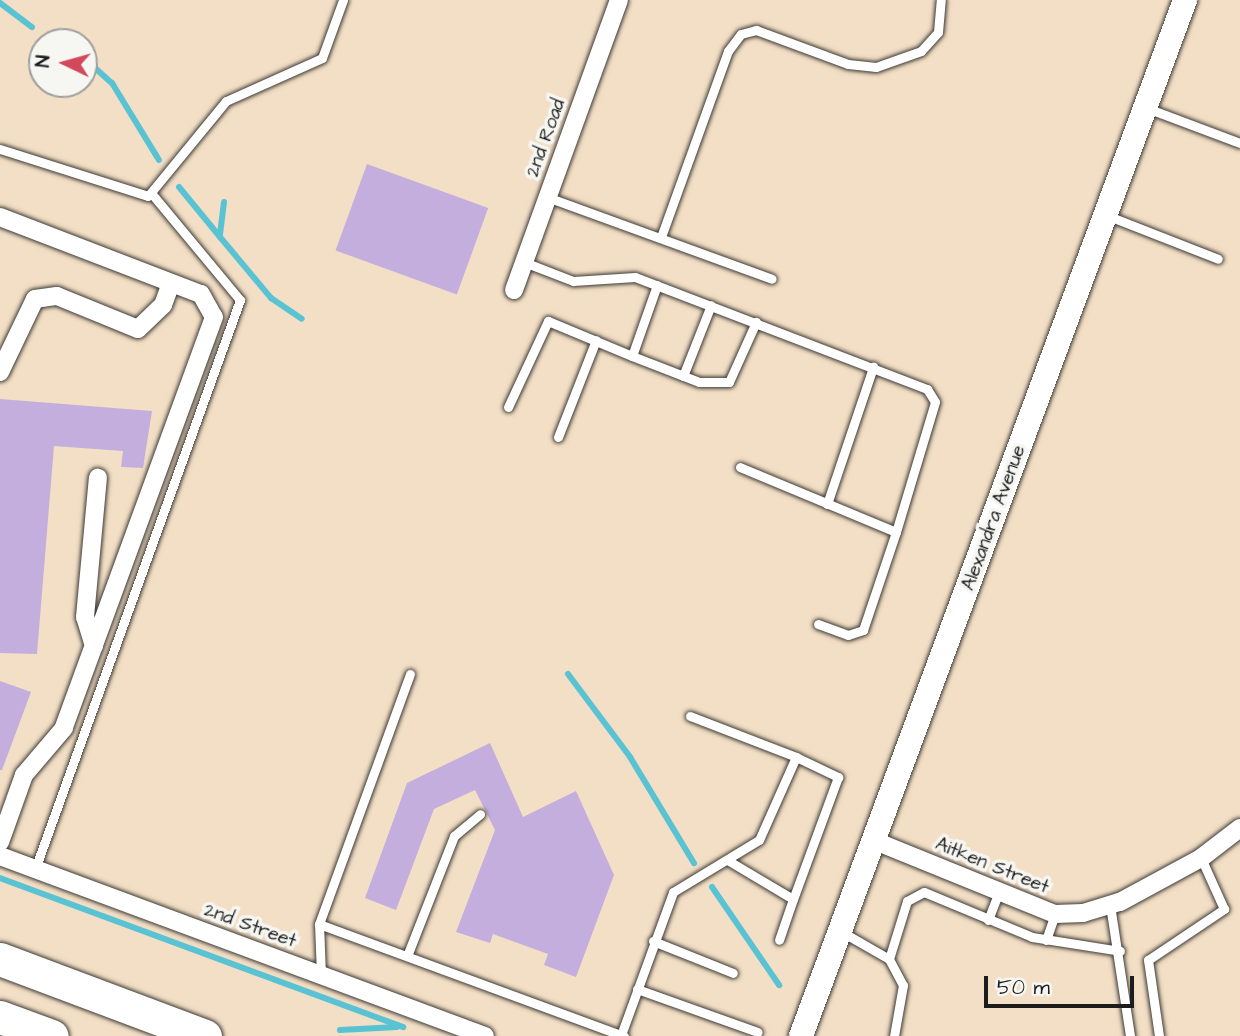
<!DOCTYPE html>
<html>
<head>
<meta charset="utf-8">
<style>
  body { margin:0 }
  #map { position:relative; width:1240px; height:1036px; overflow:hidden; background:#f3dfc5; font-family:"Architects Daughter",sans-serif }
  div>[style] { position:absolute }
  .stream>* { height:6px; margin:-3px; padding:0 3px; transform-origin:3px; border-radius:3px; background:#59c3d4 }
  .building>* { inset:0; background:#c4aede; transform-origin:0 0 }
  .roads { filter:drop-shadow(0 0 2px #3c3935) drop-shadow(0 0 2px #3c3935) }
  .lane>* { height:9px; margin:-4.5px; padding:0 4.5px; transform-origin:4.5px; border-radius:4.5px; background:#fff }
  .street>* { height:18px; margin:-9px; padding:0 9px; transform-origin:9px; border-radius:9px; background:#fff }
  .secondary>* { height:24px; margin:-12px; padding:0 12px; transform-origin:12px; border-radius:12px; background:#fff }
  .highway>* { height:33px; margin:-16.5px; padding:0 16.5px; transform-origin:16.5px; border-radius:16.5px; background:#fff }
  span { translate:-50% -50%; white-space:nowrap; text-align:center; line-height:1.15; -webkit-text-stroke:7px #f6f6f2; paint-order:stroke }
  .street-label { font-size:19px; color:#1c1c1c }
  .north { position:absolute; left:28px; top:28px; width:70px; height:70px; box-sizing:border-box; background:#f6f6f2; border:2px solid #9f9f9c; border-radius:50%; rotate:275deg; font-size:19px; font-weight:700; line-height:28px; text-align:center; color:#1c1c1c }
  .north::after { content:''; display:block; margin:auto; width:24px; height:32px; background:#d1495b; clip-path:polygon(50% 0,100% 100%,50% 72%,0 100%) }
  .scale { position:absolute; left:984px; top:976px; width:150px; height:32px; box-sizing:border-box; border:4px solid #1c1c1c; border-top:0; padding-left:9px; font-size:21px; line-height:24px; white-space:nowrap; color:#1c1c1c; -webkit-text-stroke:5px #f6f6f2; paint-order:stroke }
</style>
</head>
<body>
<div id="map">
  <div class="stream">
    <i style="left:0;top:3px;width:40px;rotate:37deg"></i>
    <i style="left:50px;top:37px;width:9px;rotate:32deg"></i>
    <i style="left:84px;top:58px;width:38px;rotate:42deg"></i>
    <i style="left:112px;top:83px;width:90px;rotate:58.6deg"></i>
    <i style="left:179px;top:187px;width:65px;rotate:50.6deg"></i>
    <i style="left:224px;top:202px;width:35px;rotate:97deg"></i>
    <i style="left:220px;top:237px;width:80px;rotate:50.1deg"></i>
    <i style="left:271px;top:298px;width:37px;rotate:34deg"></i>
    <i style="left:568px;top:674px;width:104px;rotate:53.2deg"></i>
    <i style="left:630px;top:757px;width:124px;rotate:58.9deg"></i>
    <i style="left:0;top:878px;width:430px;rotate:20.3deg"></i>
    <i style="left:712px;top:887px;width:119px;rotate:55.6deg"></i>
    <i style="left:340px;top:1030px;width:57px;rotate:-3deg"></i>
  </div>
  <div class="building">
    <i style="left:367px;top:164px;width:129px;height:92px;rotate:20deg"></i>
    <i style="clip-path:polygon(0 399px,152px 411px,143px 468px,121px 467px,123px 451px,54px 446px,37px 654px,0 653px)"></i>
    <i style="clip-path:polygon(0 681px,31px 692px,2px 770px,0 770px)"></i>
    <i style="clip-path:polygon(490px 743px,523px 817px,576px 791px,614px 875px,576px 977px,544px 965px,548px 954px,493px 934px,490px 943px,456px 932px,495px 830px,475px 790px,434px 809px,396px 910px,365px 898px,407px 783px)"></i>
  </div>
  <div class="roads">
    <div class="lane">
      <i style="left:1147px;top:108px;width:99px;rotate:20.6deg"></i>
      <i style="left:0;top:149px;width:155px;rotate:17.6deg"></i>
      <i style="left:148px;top:196px;width:123px;rotate:-50.6deg"></i>
      <i style="left:226px;top:101px;width:105px;rotate:-24.1deg"></i>
      <i style="left:322px;top:58px;width:62px;rotate:-70.1deg"></i>
      <i style="left:547px;top:197px;width:239px;rotate:20deg"></i>
      <i style="left:1106px;top:215px;width:120px;rotate:21.4deg"></i>
      <i style="left:661px;top:237px;width:198px;rotate:-70.2deg"></i>
      <i style="left:728px;top:51px;width:21px;rotate:-53deg"></i>
      <i style="left:741px;top:34px;width:16px;rotate:-15deg"></i>
      <i style="left:756px;top:30px;width:98px;rotate:20.3deg"></i>
      <i style="left:848px;top:64px;width:28px;rotate:6deg"></i>
      <i style="left:876px;top:67px;width:48px;rotate:-19.6deg"></i>
      <i style="left:921px;top:51px;width:25px;rotate:-48deg"></i>
      <i style="left:938px;top:32px;width:32px;rotate:-85deg"></i>
      <i style="left:524px;top:262px;width:53px;rotate:21.2deg"></i>
      <i style="left:573px;top:281px;width:62px;rotate:-3.7deg"></i>
      <i style="left:635px;top:277px;width:313px;rotate:21deg"></i>
      <i style="left:927px;top:389px;width:15px;rotate:58deg"></i>
      <i style="left:935px;top:402px;width:136px;rotate:106.7deg"></i>
      <i style="left:896px;top:532px;width:169px;rotate:-157.4deg"></i>
      <i style="left:657px;top:285px;width:75px;rotate:109.4deg"></i>
      <i style="left:632px;top:356px;width:72px;rotate:21.2deg"></i>
      <i style="left:699px;top:382px;width:30px"></i>
      <i style="left:729px;top:382px;width:66px;rotate:-65.8deg"></i>
      <i style="left:683px;top:376px;width:76px;rotate:-68.5deg"></i>
      <i style="left:508px;top:407px;width:95px;rotate:-65.1deg"></i>
      <i style="left:548px;top:321px;width:91px;rotate:22.6deg"></i>
      <i style="left:558px;top:437px;width:104px;rotate:-68.6deg"></i>
      <i style="left:827px;top:504px;width:145px;rotate:-71.4deg"></i>
      <i style="left:818px;top:624px;width:32px;rotate:20deg"></i>
      <i style="left:848px;top:635px;width:16px;rotate:-18deg"></i>
      <i style="left:863px;top:630px;width:103px;rotate:-71.4deg"></i>
      <i style="left:690px;top:716px;width:114px;rotate:21.1deg"></i>
      <i style="left:729px;top:861px;width:74px;rotate:30.7deg"></i>
      <i style="left:793px;top:899px;width:43px;rotate:108.9deg"></i>
      <i style="left:35px;top:869px;width:605px;rotate:-70.19deg"></i>
      <i style="left:240px;top:300px;width:138px;rotate:-129.7deg"></i>
      <i style="left:1110px;top:905px;width:133px;rotate:81.3deg"></i>
      <i style="left:988px;top:920px;width:31px;rotate:-69deg"></i>
      <i style="left:319px;top:924px;width:325px;rotate:20.2deg"></i>
      <i style="left:842px;top:932px;width:54px;rotate:29.9deg"></i>
      <i style="left:889px;top:959px;width:30px;rotate:62deg"></i>
      <i style="left:903px;top:985px;width:52px;rotate:100deg"></i>
      <i style="left:1046px;top:940px;width:28px;rotate:-71deg"></i>
      <i style="left:653px;top:941px;width:86px;rotate:21.8deg"></i>
      <i style="left:407px;top:956px;width:129px;rotate:-68.6deg"></i>
      <i style="left:454px;top:836px;width:34px;rotate:-40deg"></i>
      <i style="left:889px;top:959px;width:61px;rotate:-72.8deg"></i>
      <i style="left:907px;top:901px;width:19px;rotate:-28deg"></i>
      <i style="left:924px;top:892px;width:117px;rotate:22.6deg"></i>
      <i style="left:1032px;top:937px;width:89px;rotate:9deg"></i>
      <i style="left:321px;top:975px;width:51px;rotate:-92.2deg"></i>
      <i style="left:319px;top:924px;width:266px;rotate:-70deg"></i>
      <i style="left:637px;top:989px;width:128px;rotate:19.6deg"></i>
      <i style="left:621px;top:1035px;width:152px;rotate:-70deg"></i>
      <i style="left:673px;top:892px;width:100px;rotate:-31.2deg"></i>
      <i style="left:759px;top:840px;width:91px;rotate:-66deg"></i>
      <i style="left:796px;top:757px;width:47px;rotate:25.5deg"></i>
      <i style="left:838px;top:777px;width:130px;rotate:110.2deg"></i>
      <i style="left:1159px;top:1036px;width:77px;rotate:-98.2deg"></i>
      <i style="left:1148px;top:960px;width:92px;rotate:-33.9deg"></i>
      <i style="left:1224px;top:909px;width:56px;rotate:-114.3deg"></i>
    </div>
    <div class="street">
      <i style="left:0;top:217px;width:215px;rotate:21deg"></i>
      <i style="left:201px;top:294px;width:26px;rotate:61deg"></i>
      <i style="left:214px;top:317px;width:438px;rotate:110.1deg"></i>
      <i style="left:64px;top:728px;width:62px;rotate:130.4deg"></i>
      <i style="left:24px;top:775px;width:71px;rotate:109.7deg"></i>
      <i style="left:514px;top:290px;width:308px;rotate:-70.1deg"></i>
      <i style="left:0;top:372px;width:81px;rotate:-64.4deg"></i>
      <i style="left:35px;top:299px;width:22px;rotate:-8deg"></i>
      <i style="left:57px;top:296px;width:87px;rotate:22.2deg"></i>
      <i style="left:138px;top:329px;width:35px;rotate:-44deg"></i>
      <i style="left:163px;top:305px;width:23px;rotate:-70deg"></i>
      <i style="left:94px;top:646px;width:30px;rotate:-107deg"></i>
      <i style="left:85px;top:617px;width:140px;rotate:-84.7deg"></i>
      <i style="left:875px;top:841px;width:194px;rotate:22.1deg"></i>
      <i style="left:1055px;top:914px;width:28px;rotate:-2deg"></i>
      <i style="left:1083px;top:913px;width:39px;rotate:-17deg"></i>
      <i style="left:1120px;top:902px;width:92px;rotate:-28.5deg"></i>
      <i style="left:1201px;top:858px;width:49px;rotate:-37.6deg"></i>
      <i style="left:0;top:856px;width:517px;rotate:20.36deg"></i>
    </div>
    <div class="secondary">
      <i style="left:801px;top:1036px;width:1105px;rotate:-69.66deg"></i>
    </div>
    <div class="highway">
      <i style="left:0;top:959px;width:219px;rotate:20.6deg"></i>
      <i style="left:0;top:1017px;width:55px;rotate:20.1deg"></i>
    </div>
  </div>
  <div class="street-label">
    <span style="left:546px;top:138px;rotate:-70deg">2nd Road</span>
    <span style="left:994px;top:518px;rotate:-70deg">Alexandra Avenue</span>
    <span style="left:992px;top:866px;rotate:22deg">Aitken Street</span>
    <span style="left:250px;top:926px;rotate:20deg">2nd Street</span>
  </div>
  <div class="north">N</div>
  <div class="scale">50 m</div>
</div>
</body>
</html>
